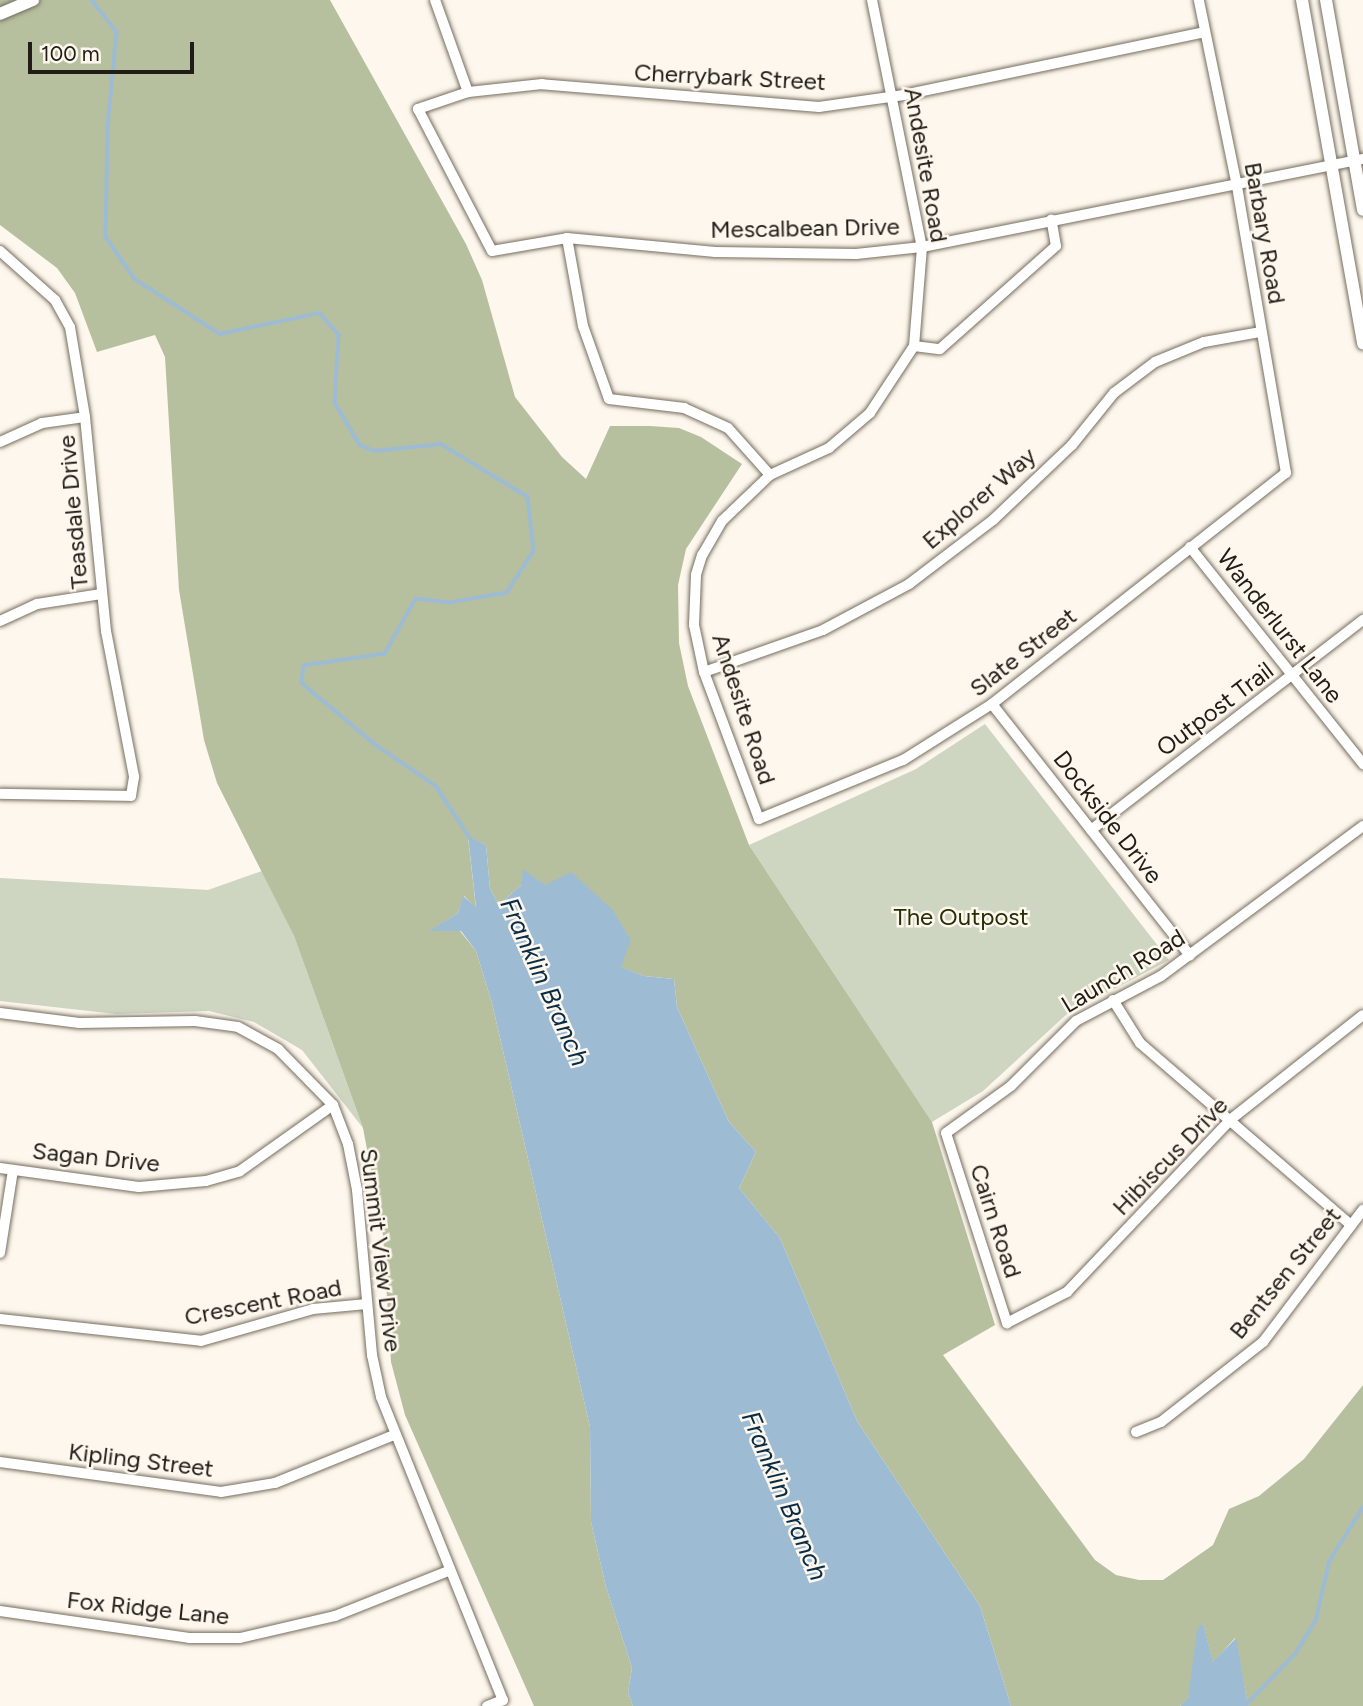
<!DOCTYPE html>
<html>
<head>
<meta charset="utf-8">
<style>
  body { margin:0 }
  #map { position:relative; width:1363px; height:1706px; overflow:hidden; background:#fdf7ed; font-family:Figtree,sans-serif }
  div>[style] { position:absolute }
  .green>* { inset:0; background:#ced5c0 }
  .forest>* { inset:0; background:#b6c09f }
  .water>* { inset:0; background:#9ebbd4 }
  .stream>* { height:3.5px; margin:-1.75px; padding:0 1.75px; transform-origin:1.75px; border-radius:1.75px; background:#9ebbd4 }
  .roads { filter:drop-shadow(0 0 2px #766d5e) drop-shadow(0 0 2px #766d5e) }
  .minor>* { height:10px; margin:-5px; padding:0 5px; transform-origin:5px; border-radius:5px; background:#fff }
  .tertiary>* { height:12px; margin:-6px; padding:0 6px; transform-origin:6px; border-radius:6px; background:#fff }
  span { translate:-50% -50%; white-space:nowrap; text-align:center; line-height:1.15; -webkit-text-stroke:5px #fdf7ed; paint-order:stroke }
  .street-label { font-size:24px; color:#201c16 }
  .park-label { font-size:24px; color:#252e05 }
  .water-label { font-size:26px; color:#082c46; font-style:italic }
  .scale { position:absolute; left:28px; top:42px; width:166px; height:32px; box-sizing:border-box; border:4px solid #201c16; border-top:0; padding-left:9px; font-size:21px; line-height:24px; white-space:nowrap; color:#201c16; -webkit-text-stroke:5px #fdf7ed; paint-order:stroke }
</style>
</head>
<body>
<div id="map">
  <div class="green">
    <i style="clip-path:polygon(985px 724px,1169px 960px,1067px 1014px,983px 1091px,932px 1122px,749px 845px,916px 769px)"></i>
    <i style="clip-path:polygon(262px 871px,294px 936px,363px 1128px,302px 1050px,254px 1022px,209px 1011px,116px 1014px,0 1001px,0 878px,208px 890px)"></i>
  </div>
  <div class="forest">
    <i style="clip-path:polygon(0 0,330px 0,466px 244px,482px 280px,515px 397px,562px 457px,586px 479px,610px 426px,650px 426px,679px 428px,701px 437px,742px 464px,686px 549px,678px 585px,679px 643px,688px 686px,749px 845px,932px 1122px,995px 1325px,943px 1355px,1095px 1560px,1116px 1575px,1139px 1580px,1163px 1580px,1213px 1545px,1229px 1509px,1259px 1496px,1304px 1459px,1363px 1385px,1363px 1706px,1248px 1706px,1235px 1638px,1213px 1663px,1203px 1624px,1188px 1700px,1180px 1706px,1011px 1706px,980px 1606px,857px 1421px,780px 1238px,739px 1188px,756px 1152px,729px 1122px,677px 1007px,674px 979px,644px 976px,620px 967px,544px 885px,521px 885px,499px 905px,490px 889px,486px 845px,468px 837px,476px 908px,464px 896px,458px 913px,430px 931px,460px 931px,476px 951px,492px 1003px,590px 1427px,591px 1522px,606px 1587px,632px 1668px,628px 1692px,633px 1706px,534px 1706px,405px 1415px,391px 1362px,383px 1235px,363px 1128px,294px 936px,217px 783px,204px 740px,179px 590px,165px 357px,155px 335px,97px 352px,75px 293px,57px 268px,0 225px)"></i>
  </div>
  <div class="water">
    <i style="clip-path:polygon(468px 836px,486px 845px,490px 889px,499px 905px,521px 885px,523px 869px,545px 885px,571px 872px,612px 909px,631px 940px,621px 967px,644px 976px,674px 979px,677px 1007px,729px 1122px,756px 1152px,739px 1188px,780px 1238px,857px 1421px,980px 1606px,1011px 1706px,633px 1706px,628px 1692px,632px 1668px,606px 1587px,591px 1522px,590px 1427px,492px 1003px,476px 951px,461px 931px,429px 931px,458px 913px,463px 896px,476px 907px)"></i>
    <i style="clip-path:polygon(1203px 1623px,1213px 1662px,1236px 1638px,1248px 1706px,1180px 1706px,1188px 1699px,1197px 1630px)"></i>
  </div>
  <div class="stream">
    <i style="left:92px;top:0;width:41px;rotate:52deg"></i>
    <i style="left:117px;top:32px;width:96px;rotate:95.4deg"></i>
    <i style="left:108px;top:128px;width:109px;rotate:91.1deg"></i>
    <i style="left:106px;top:237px;width:51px;rotate:55.4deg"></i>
    <i style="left:135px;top:279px;width:101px;rotate:32.9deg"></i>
    <i style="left:220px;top:334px;width:102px;rotate:-11.9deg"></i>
    <i style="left:320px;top:313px;width:29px;rotate:49deg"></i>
    <i style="left:339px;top:335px;width:68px;rotate:93.4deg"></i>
    <i style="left:335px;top:403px;width:49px;rotate:59.2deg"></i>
    <i style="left:360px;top:445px;width:16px;rotate:22deg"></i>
    <i style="left:375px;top:451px;width:66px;rotate:-6.1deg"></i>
    <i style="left:441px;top:444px;width:102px;rotate:31.3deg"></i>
    <i style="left:528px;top:497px;width:54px;rotate:83.7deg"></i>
    <i style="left:534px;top:551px;width:50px;rotate:122.7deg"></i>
    <i style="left:507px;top:593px;width:59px;rotate:170.2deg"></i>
    <i style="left:449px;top:603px;width:33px;rotate:-173deg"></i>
    <i style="left:416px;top:599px;width:63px;rotate:119.4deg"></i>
    <i style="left:385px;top:654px;width:82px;rotate:171.6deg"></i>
    <i style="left:304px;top:666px;width:17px;rotate:97deg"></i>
    <i style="left:302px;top:683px;width:97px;rotate:40deg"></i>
    <i style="left:376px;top:745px;width:73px;rotate:34.3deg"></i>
    <i style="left:436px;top:786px;width:62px;rotate:56.8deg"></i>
    <i style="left:1245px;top:1706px;width:72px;rotate:-46.1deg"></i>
    <i style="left:1295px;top:1654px;width:40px;rotate:-58deg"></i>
    <i style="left:1316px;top:1620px;width:59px;rotate:-77.4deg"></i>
    <i style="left:1329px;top:1562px;width:65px;rotate:-58.3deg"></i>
  </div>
  <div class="roads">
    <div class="minor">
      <i style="left:435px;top:0;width:98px;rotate:70.3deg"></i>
      <i style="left:872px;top:0;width:252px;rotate:78.6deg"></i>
      <i style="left:922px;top:247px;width:99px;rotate:94.6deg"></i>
      <i style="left:914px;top:346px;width:80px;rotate:123.3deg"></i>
      <i style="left:870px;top:413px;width:54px;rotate:139.5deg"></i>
      <i style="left:829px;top:448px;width:65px;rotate:155.4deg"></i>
      <i style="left:770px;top:475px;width:66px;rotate:136.2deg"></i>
      <i style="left:722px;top:521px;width:39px;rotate:120deg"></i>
      <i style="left:702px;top:555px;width:21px;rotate:107deg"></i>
      <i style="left:696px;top:575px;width:50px;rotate:92.3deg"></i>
      <i style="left:694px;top:625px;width:48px;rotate:78deg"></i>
      <i style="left:704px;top:672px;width:157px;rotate:69.5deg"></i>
      <i style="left:759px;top:819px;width:156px;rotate:-22.3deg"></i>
      <i style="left:903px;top:760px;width:105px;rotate:-32.2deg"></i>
      <i style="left:992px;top:704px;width:374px;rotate:-38.2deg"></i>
      <i style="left:1286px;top:473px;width:296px;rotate:-99.7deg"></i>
      <i style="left:1236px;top:181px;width:185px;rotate:-101.6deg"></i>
      <i style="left:1205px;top:32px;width:308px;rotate:168.2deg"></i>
      <i style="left:904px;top:95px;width:86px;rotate:172deg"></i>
      <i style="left:819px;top:107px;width:278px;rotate:-175.3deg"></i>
      <i style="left:542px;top:84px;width:74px;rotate:173.8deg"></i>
      <i style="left:468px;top:92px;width:53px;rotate:161.2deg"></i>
      <i style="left:418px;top:109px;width:160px;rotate:62.5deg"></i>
      <i style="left:492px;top:251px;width:76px;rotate:-9.8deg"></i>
      <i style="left:567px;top:238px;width:149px;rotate:5.4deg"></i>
      <i style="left:715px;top:252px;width:141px;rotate:0.8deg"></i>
      <i style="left:856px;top:254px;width:66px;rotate:-6.1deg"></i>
      <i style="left:922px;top:247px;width:450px;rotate:-11.3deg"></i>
      <i style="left:567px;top:238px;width:89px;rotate:79.7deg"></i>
      <i style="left:583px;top:326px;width:77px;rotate:70.4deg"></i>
      <i style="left:609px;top:399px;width:76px;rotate:6.8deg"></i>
      <i style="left:684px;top:408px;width:48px;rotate:24.4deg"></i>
      <i style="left:728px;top:428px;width:63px;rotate:48.2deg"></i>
      <i style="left:0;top:251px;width:74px;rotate:41.7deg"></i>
      <i style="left:55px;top:300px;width:31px;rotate:61deg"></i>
      <i style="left:70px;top:327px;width:91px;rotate:80.5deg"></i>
      <i style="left:85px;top:417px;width:215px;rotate:84.4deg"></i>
      <i style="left:106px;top:631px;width:149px;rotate:79.1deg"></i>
      <i style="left:134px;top:777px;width:19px;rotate:99deg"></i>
      <i style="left:131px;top:796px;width:131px;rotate:-179.1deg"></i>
      <i style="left:914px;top:346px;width:26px;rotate:7deg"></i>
      <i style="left:940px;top:349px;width:155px;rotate:-41.6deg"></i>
      <i style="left:1056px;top:246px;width:27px;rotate:-100deg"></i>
      <i style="left:0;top:442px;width:46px;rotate:-24.3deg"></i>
      <i style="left:42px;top:423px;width:43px;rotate:-7.9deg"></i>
      <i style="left:1190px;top:547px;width:278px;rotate:51.4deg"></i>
      <i style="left:0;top:621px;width:41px;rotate:-24.7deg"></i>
      <i style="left:37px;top:604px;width:65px;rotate:-8.9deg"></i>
      <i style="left:704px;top:672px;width:126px;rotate:-19.4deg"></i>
      <i style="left:823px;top:630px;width:98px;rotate:-28.1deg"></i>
      <i style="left:909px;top:584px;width:106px;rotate:-37.3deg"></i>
      <i style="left:993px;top:520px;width:109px;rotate:-43.5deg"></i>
      <i style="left:1072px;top:445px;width:67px;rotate:-51.1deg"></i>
      <i style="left:1114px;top:393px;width:51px;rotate:-37.1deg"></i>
      <i style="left:1155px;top:362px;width:53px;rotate:-22.2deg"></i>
      <i style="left:1204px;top:342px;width:58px;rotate:-10deg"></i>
      <i style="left:992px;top:704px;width:320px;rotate:51.8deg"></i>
      <i style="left:1363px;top:826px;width:252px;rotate:143.4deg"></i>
      <i style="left:1161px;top:976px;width:96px;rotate:152.1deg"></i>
      <i style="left:1076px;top:1021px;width:92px;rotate:135deg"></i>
      <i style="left:1011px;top:1086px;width:80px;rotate:144.1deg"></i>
      <i style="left:946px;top:1133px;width:200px;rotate:72.2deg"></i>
      <i style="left:1007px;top:1323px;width:68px;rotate:-27.3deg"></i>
      <i style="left:1067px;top:1292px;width:237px;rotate:-46.5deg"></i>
      <i style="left:1230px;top:1120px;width:169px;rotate:-38.3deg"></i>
      <i style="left:1091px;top:830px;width:344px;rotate:-37.7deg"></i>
      <i style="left:1113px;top:1000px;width:51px;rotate:57.9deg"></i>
      <i style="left:1140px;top:1043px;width:279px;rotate:40.8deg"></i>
      <i style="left:0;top:1013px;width:80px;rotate:7.2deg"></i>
      <i style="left:79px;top:1023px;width:116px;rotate:-1deg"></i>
      <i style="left:195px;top:1021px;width:43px;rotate:7.9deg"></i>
      <i style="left:238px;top:1027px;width:46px;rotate:28.8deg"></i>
      <i style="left:278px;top:1049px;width:78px;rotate:45.5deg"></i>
      <i style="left:333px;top:1105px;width:42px;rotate:69deg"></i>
      <i style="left:348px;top:1144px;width:47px;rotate:78.9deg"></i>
      <i style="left:357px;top:1190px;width:166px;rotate:84.8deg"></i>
      <i style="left:372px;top:1355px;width:43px;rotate:77.9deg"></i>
      <i style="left:381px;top:1397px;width:327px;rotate:68.1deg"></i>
      <i style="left:503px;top:1700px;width:17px;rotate:159deg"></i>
      <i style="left:0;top:1168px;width:140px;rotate:7.8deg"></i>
      <i style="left:139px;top:1187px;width:67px;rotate:-5.1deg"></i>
      <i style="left:206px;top:1181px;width:35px;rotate:-16deg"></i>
      <i style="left:240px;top:1171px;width:114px;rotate:-35.4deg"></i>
      <i style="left:0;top:1253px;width:84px;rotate:-81.1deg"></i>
      <i style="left:0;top:1319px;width:202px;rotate:6.2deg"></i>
      <i style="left:201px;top:1341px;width:116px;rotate:-15.9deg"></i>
      <i style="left:313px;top:1309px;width:54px;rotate:-5.3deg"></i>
      <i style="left:1136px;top:1432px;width:27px;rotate:-22deg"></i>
      <i style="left:1161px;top:1422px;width:130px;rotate:-38.1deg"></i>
      <i style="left:1263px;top:1342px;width:166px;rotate:-52.9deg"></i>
      <i style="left:0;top:1462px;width:223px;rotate:7.7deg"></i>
      <i style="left:221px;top:1492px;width:55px;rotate:-9.5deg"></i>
      <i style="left:275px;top:1483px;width:128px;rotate:-22deg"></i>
      <i style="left:0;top:1611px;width:191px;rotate:8.1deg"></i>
      <i style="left:189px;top:1638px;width:51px"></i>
      <i style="left:240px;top:1638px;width:98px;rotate:-13deg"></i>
      <i style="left:335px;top:1616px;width:122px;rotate:-21.7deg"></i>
    </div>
    <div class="tertiary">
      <i style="left:1302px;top:0;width:349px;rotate:79.9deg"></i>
      <i style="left:1326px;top:0;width:213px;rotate:80deg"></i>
      <i style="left:0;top:14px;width:36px;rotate:-23deg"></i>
    </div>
  </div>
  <div class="street-label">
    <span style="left:730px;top:77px;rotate:3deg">Cherrybark Street</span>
    <span style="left:926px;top:165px;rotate:80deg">Andesite Road</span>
    <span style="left:805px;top:228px;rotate:-1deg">Mescalbean Drive</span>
    <span style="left:1265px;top:233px;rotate:80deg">Barbary Road</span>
    <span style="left:979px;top:498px;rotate:-41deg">Explorer Way</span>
    <span style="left:73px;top:512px;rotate:-95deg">Teasdale Drive</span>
    <span style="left:1280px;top:626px;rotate:52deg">Wanderlurst Lane</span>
    <span style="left:1023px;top:652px;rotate:-38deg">Slate Street</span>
    <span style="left:744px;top:709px;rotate:72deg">Andesite Road</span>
    <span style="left:1215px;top:709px;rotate:-37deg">Outpost Trail</span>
    <span style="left:1108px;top:817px;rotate:52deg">Dockside Drive</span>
    <span style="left:1123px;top:971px;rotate:-31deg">Launch Road</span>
    <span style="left:1170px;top:1156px;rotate:-46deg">Hibiscus Drive</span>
    <span style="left:96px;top:1157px;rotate:6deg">Sagan Drive</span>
    <span style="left:996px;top:1221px;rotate:72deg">Cairn Road</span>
    <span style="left:381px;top:1250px;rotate:83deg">Summit View Drive</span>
    <span style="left:1285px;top:1273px;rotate:-51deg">Bentsen Street</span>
    <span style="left:263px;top:1302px;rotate:-11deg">Crescent Road</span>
    <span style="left:141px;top:1460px;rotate:7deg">Kipling Street</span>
    <span style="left:148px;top:1608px;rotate:6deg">Fox Ridge Lane</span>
  </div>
  <div class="park-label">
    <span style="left:961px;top:917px">The Outpost</span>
  </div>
  <div class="water-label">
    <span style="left:544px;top:982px;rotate:66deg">Franklin Branch</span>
    <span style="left:784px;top:1496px;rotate:67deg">Franklin Branch</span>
  </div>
  <div class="scale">100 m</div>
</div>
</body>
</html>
